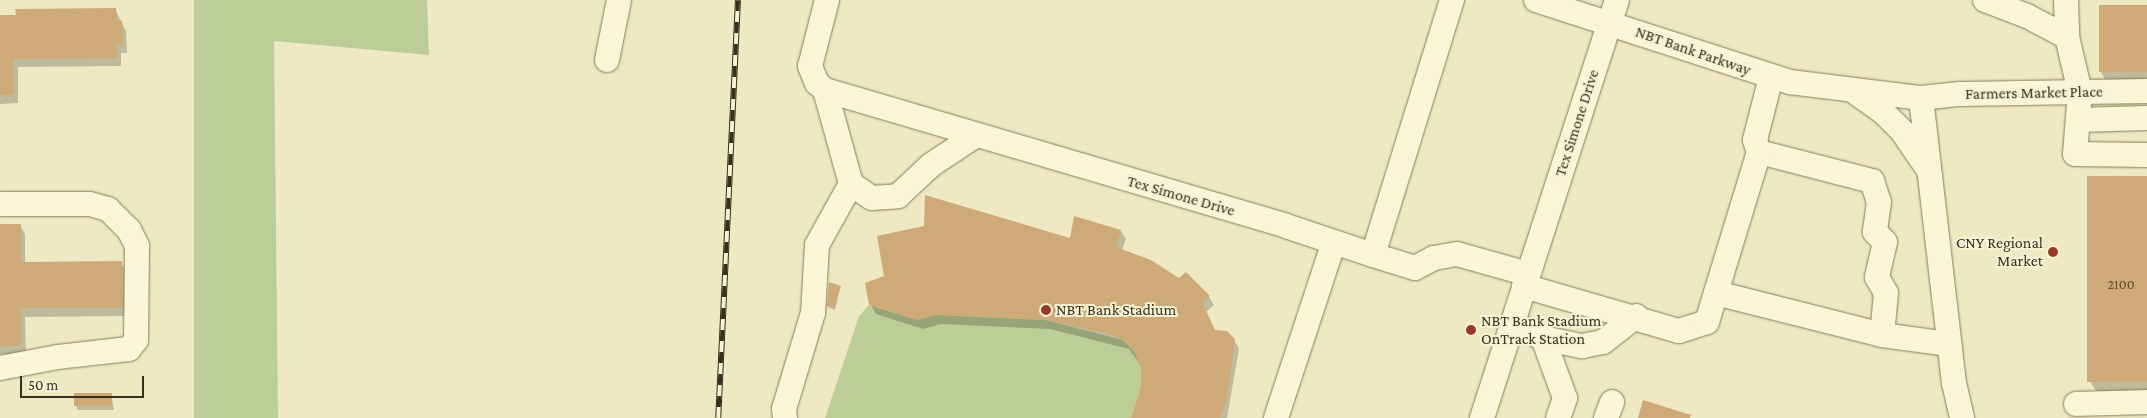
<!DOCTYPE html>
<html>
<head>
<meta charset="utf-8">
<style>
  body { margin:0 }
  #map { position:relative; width:2147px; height:418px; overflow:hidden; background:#eee9c3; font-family:"Crimson Pro",serif }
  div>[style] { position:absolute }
  .green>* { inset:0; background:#bdcd97 }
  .shadow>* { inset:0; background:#0003 }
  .building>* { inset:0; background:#cdaa78; transform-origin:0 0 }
  .roads { filter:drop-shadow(0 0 1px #897b5a) drop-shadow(0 0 1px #897b5a) }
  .minor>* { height:24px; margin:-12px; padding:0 12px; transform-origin:12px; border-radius:12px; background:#f9f5d6 }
  .rail>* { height:5.5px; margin-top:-2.75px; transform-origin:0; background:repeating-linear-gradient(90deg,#f6f2d3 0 11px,#392f1e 0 22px); box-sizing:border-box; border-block:1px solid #392f1e }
  .dots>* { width:14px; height:14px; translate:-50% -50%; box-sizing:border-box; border:2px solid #f6f2d3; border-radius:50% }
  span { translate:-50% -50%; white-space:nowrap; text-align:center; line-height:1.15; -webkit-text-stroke:4px #f6f2d3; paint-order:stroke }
  .number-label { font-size:14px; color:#5e4e34 }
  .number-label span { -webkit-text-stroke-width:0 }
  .street-label { font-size:16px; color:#392f1e }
  .poi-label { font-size:16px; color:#392f1e }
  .right { translate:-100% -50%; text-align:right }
  .left { translate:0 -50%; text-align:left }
  .scale { position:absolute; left:20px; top:376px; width:124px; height:22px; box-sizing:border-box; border:2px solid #392f1e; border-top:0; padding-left:6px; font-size:15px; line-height:18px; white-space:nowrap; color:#392f1e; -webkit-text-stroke:4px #f6f2d3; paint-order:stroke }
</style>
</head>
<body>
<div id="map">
  <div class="green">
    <i style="clip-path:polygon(194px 0,427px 0,429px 55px,274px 41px,278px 418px,194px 418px)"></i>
    <i style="clip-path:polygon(869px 305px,917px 320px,936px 315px,1045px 320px,1123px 340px,1134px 351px,1141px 368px,1141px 386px,1131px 418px,825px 418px,859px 316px)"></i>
  </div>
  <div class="shadow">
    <i style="clip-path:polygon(2147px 6px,2147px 80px,2106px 81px,2101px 72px,2100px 7px)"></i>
    <i style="clip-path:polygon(115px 9px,126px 31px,127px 53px,121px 53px,121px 66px,18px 67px,18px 103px,0 104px,0 17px)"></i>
    <i style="clip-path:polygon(2147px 178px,2147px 391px,2096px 391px,2091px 383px)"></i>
    <i style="clip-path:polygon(20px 225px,25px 234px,25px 263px,121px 263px,126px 271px,126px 316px,25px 317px,26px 354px,0 354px,0 226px)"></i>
    <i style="clip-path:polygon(1121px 231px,1126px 239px,1122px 250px,1209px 297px,1214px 305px,1206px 312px,1215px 331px,1234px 340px,1239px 349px,1227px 418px,1132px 418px,1142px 386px,1142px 368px,1129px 349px,1050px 329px,941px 324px,923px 329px,876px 314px,871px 305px,1071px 240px)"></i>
    <i style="clip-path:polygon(840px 288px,835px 310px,830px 308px,828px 306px)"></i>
    <i style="clip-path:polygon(111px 394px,114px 410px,78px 410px,76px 406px)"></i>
  </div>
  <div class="building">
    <i style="left:2147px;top:5px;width:67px;height:48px;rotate:90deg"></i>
    <i style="clip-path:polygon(116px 8px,117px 21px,122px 21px,123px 45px,116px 45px,117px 58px,13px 59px,14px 95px,0 95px,0 15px,16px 15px,15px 9px)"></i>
    <i style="left:2147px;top:176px;width:206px;height:60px;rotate:90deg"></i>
    <i style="clip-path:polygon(925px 195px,1070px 238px,1074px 216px,1121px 230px,1116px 247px,1151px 260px,1179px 278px,1186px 272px,1210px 296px,1202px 302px,1215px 330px,1227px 331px,1235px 339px,1227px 398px,1220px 418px,1131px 418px,1141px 386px,1141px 368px,1134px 351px,1123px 340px,1109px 334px,1045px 320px,936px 315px,917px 320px,869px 305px,865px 283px,884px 276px,877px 236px,924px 226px)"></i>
    <i style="clip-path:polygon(0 224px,21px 224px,21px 262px,122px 261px,122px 308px,21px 308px,21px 346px,0 346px)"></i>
    <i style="clip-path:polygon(829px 282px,841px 286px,834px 308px,827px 306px)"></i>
    <i style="left:112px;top:393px;width:13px;height:38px;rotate:90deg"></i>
    <i style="clip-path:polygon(1643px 400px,1691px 415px,1690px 418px,1638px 418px)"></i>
  </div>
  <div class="roads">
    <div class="minor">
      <i style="left:827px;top:0;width:68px;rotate:104.4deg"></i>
      <i style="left:810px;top:66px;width:18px;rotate:68deg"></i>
      <i style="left:817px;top:83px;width:11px;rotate:41deg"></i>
      <i style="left:825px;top:90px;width:481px;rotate:16.4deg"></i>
      <i style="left:1286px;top:226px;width:92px;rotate:18.4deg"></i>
      <i style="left:1373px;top:255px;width:267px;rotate:-72.8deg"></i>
      <i style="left:1536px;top:0;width:267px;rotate:17.9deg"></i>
      <i style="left:1790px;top:82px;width:132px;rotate:7deg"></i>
      <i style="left:1921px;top:98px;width:39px;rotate:-6deg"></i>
      <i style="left:1960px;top:94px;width:187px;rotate:-0.9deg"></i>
      <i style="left:1985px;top:0;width:45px;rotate:20.9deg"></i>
      <i style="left:2027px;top:16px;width:45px;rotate:27.7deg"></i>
      <i style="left:2067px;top:37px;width:57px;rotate:76.7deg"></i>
      <i style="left:2080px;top:92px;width:62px;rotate:94.6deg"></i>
      <i style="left:2075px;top:154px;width:72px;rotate:0.8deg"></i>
      <i style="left:2066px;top:0;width:37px;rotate:88deg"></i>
      <i style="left:607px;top:60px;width:61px;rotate:-78.7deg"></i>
      <i style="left:1771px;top:77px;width:65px;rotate:104.3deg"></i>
      <i style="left:1755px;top:140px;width:13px;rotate:72deg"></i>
      <i style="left:1759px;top:152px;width:117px;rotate:14.4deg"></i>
      <i style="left:1872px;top:181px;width:22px;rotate:72deg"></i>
      <i style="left:1879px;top:202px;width:30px;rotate:98deg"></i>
      <i style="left:1875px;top:232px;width:14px;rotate:45deg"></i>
      <i style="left:1885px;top:242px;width:36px;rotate:103deg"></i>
      <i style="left:1877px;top:277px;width:18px;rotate:61deg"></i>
      <i style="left:1886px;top:293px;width:42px;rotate:95.4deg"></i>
      <i style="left:825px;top:90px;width:98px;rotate:74.5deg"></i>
      <i style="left:851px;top:184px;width:25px;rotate:34deg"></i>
      <i style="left:872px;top:198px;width:26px;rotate:-4deg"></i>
      <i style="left:898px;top:196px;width:45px;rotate:-43.2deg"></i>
      <i style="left:931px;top:165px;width:53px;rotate:-33.4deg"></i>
      <i style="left:1856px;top:93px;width:33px;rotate:35deg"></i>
      <i style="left:1883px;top:112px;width:27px;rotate:45deg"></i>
      <i style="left:1902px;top:131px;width:46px;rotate:55.6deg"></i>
      <i style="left:1921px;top:98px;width:287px;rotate:83.4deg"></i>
      <i style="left:1954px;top:383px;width:36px;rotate:77deg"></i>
      <i style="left:2078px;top:120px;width:69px;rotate:-1.7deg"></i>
      <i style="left:0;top:204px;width:90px"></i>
      <i style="left:90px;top:204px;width:19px;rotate:16deg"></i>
      <i style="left:108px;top:209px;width:30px;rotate:45deg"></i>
      <i style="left:129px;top:230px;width:18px;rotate:63deg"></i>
      <i style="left:137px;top:246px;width:94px;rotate:90.6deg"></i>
      <i style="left:136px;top:340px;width:11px;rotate:128deg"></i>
      <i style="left:129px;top:349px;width:71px;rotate:173.6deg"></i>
      <i style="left:58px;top:357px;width:59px;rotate:169.3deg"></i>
      <i style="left:1373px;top:255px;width:44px;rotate:17.2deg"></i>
      <i style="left:1415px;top:268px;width:21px;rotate:-28deg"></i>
      <i style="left:1434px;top:258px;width:23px;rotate:-10deg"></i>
      <i style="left:1457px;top:254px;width:74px;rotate:15.7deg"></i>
      <i style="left:1524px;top:286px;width:161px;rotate:16.2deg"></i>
      <i style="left:1679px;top:331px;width:29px;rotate:-18deg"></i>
      <i style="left:1707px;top:322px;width:178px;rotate:-73deg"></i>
      <i style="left:1716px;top:293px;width:171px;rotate:14.2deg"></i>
      <i style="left:1882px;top:335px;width:68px;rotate:7.7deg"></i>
      <i style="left:1513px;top:323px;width:34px;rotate:27deg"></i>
      <i style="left:1543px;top:338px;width:40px;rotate:12deg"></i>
      <i style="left:1582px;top:346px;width:21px;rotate:-11deg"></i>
      <i style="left:1603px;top:342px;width:42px;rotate:-38.2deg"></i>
      <i style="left:1543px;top:338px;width:64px;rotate:69.9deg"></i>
      <i style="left:1565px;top:398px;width:21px;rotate:109deg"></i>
      <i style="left:2076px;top:404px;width:71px;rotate:-1.6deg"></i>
      <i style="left:785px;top:418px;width:9px;rotate:-96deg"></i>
      <i style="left:784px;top:409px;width:100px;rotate:-73.2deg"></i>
      <i style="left:813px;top:313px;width:68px;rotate:-86.6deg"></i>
      <i style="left:817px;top:245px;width:70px;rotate:-60.9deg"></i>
      <i style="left:1276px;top:418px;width:185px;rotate:-71.8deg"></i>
      <i style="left:1482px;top:418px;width:439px;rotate:-72.1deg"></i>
      <i style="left:1606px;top:418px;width:17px;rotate:-69deg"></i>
    </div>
  </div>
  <div class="rail">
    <i style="left:718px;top:418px;width:418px;rotate:-87.3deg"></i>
  </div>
  <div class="dots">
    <i style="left:2053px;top:252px;background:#993b29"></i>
    <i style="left:1046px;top:310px;background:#993b29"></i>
    <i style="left:1471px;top:330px;background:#993b29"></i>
  </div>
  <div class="number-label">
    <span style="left:2121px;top:284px">2100</span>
  </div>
  <div class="street-label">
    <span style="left:1693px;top:51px;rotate:19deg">NBT Bank Parkway</span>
    <span style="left:2034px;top:93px;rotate:-1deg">Farmers Market Place</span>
    <span style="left:1577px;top:123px;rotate:-72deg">Tex Simone Drive</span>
    <span style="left:1181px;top:196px;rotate:16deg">Tex Simone Drive</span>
  </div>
  <div class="poi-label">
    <span class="right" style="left:2043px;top:252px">CNY Regional<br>Market</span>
    <span class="left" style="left:1056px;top:310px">NBT Bank Stadium</span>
    <span class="left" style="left:1481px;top:330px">NBT Bank Stadium<br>OnTrack Station</span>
  </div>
  <div class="scale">50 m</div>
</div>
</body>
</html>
